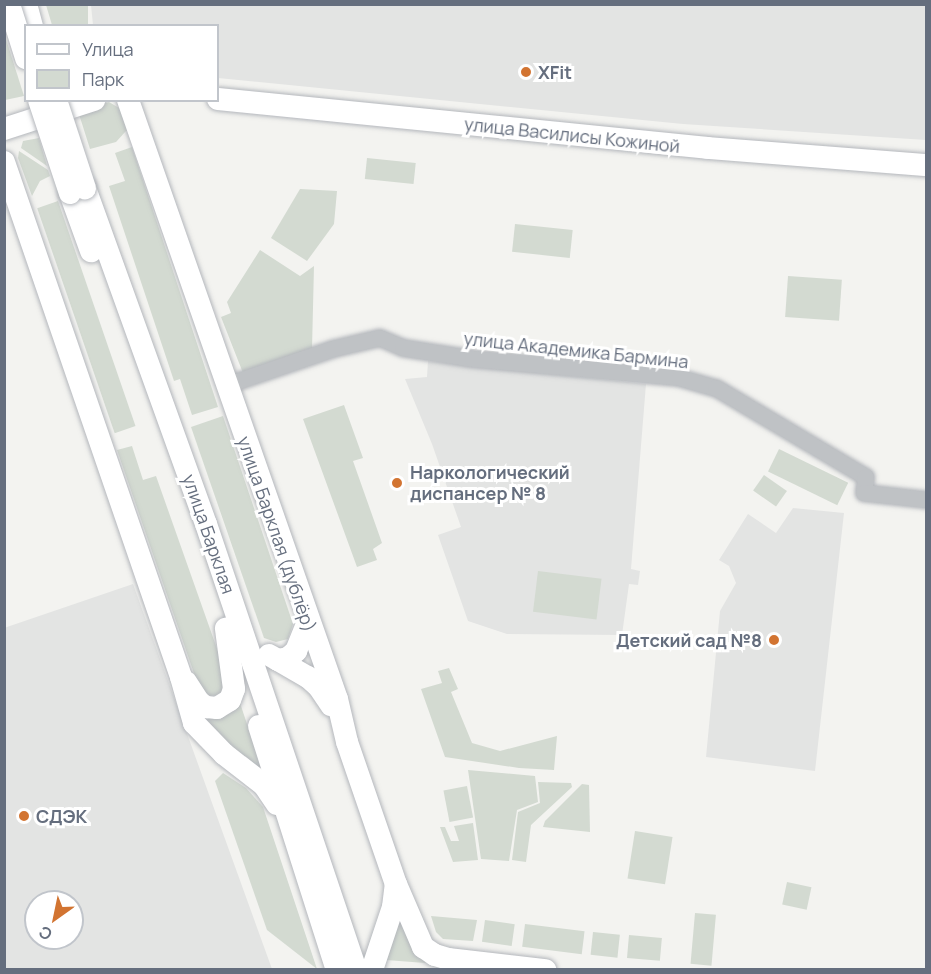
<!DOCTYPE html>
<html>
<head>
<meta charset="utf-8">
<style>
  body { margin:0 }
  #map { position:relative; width:931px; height:974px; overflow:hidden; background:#f3f3f0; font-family:Manrope,sans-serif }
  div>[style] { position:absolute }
  .built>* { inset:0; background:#e3e4e3 }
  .green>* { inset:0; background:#d3dad1; transform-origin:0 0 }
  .roads { filter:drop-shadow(0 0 2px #b4b7bc) drop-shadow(0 0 2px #b4b7bc) }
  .street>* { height:16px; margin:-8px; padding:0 8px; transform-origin:8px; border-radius:8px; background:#bfc2c5 }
  .secondary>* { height:22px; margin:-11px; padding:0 11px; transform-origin:11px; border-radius:11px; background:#fff }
  .bridges { filter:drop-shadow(0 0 2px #b4b7bc) drop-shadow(0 0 2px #b4b7bc) }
  .secondary-bridge>* { height:22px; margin:-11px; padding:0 11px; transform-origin:11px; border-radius:11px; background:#fff }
  .dots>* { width:16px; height:16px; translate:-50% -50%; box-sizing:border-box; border:3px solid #fff; border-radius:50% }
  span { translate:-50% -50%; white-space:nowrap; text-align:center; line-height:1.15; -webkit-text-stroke:6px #fff; paint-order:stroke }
  .poi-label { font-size:18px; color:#656e7e; font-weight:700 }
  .left { translate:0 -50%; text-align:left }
  .right { translate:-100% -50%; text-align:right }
  .street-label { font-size:18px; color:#656e7e }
  .frame { position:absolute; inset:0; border:6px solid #656e7e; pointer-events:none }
  .legend { position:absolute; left:24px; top:24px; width:195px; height:78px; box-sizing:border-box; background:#fff; border:2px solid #c1c5cb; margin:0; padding:8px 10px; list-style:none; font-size:18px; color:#656e7e }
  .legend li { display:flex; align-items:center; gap:12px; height:30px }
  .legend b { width:30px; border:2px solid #c1c5cb }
  .north { position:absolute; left:24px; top:890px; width:60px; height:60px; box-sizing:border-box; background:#fff; border:2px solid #c1c5cb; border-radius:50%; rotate:213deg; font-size:16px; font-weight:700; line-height:24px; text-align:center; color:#656e7e }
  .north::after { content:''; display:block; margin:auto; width:21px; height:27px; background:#d27431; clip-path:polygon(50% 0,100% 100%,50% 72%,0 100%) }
</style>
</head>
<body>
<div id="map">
  <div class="built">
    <i style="clip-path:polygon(91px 5px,926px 5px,926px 140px,683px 124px,218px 78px,218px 26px,93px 25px)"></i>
    <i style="clip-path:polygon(428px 361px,646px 384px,631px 569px,640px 571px,638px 585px,629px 584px,622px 635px,507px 634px,468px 621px,438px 535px,461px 527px,432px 444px,405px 379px,427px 377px)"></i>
    <i style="clip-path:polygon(793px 508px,844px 513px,815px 771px,706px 757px,720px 611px,736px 583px,729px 566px,719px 560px,748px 514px,776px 533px)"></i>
    <i style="clip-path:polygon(evenodd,133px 584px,272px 969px,5px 969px,4px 628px,133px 584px,36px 902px,72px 902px,72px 938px,36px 938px,36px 902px)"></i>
  </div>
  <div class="green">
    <i style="clip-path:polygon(46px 5px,88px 5px,88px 25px,52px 25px)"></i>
    <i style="clip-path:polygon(5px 36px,24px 96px,5px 100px,4px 100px)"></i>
    <i style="clip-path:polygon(109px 102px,119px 108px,135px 128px,126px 131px,116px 142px,90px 149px,78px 111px)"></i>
    <i style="clip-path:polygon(39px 138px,47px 166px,21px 148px,23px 141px)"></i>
    <i style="clip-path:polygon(132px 147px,218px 407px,192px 415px,180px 379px,174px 381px,109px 186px,125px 181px,115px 153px)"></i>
    <i style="clip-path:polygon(19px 151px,48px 170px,50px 176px,40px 181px,32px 196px,18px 158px)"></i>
    <i style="left:367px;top:158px;width:49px;height:21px;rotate:6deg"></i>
    <i style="clip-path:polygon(300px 189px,337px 191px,334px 224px,307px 261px,271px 238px)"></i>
    <i style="left:58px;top:201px;width:238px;height:22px;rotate:71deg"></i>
    <i style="left:515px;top:224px;width:58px;height:28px;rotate:6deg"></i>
    <i style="clip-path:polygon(260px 250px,300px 276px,314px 266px,312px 349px,243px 373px,221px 317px,231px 313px,227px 302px)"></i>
    <i style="left:788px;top:276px;width:54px;height:41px;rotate:4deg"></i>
    <i style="clip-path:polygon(344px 405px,363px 458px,353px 461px,382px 543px,373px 549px,377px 560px,357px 567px,303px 419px)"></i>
    <i style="clip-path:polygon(223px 416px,293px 624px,288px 639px,276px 642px,264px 638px,191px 427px)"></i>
    <i style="clip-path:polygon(132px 446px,143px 480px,156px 476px,227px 677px,228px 682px,220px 695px,209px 696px,198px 685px,117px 450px)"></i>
    <i style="left:779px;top:449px;width:77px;height:25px;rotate:26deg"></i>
    <i style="left:764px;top:475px;width:28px;height:19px;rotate:35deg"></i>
    <i style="left:538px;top:571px;width:64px;height:41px;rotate:7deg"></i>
    <i style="clip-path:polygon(449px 668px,458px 689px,451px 692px,472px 743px,500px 751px,557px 736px,554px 770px,519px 768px,445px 757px,421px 689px,442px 683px,438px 671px)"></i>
    <i style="clip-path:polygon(239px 700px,263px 772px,207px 728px,203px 713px)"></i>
    <i style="clip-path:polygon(468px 770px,535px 776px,538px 802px,517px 810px,509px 861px,481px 859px)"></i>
    <i style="clip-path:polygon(223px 773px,246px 788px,263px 807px,317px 969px,267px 930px,215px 781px)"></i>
    <i style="clip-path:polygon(538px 782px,571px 783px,572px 787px,531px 825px,526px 862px,512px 860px,518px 812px,540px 803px)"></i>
    <i style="clip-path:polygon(582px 784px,589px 785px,590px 832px,543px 827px,545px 821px)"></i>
    <i style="left:467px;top:786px;width:32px;height:24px;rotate:79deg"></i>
    <i style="clip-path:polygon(473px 823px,478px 860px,453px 862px,440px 827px,445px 827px,451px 841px,459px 841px,454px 826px)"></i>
    <i style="left:635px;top:831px;width:38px;height:48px;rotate:9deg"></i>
    <i style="left:787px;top:882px;width:25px;height:23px;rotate:12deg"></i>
    <i style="left:695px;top:913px;width:21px;height:51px;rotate:5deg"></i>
    <i style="clip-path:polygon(431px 916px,477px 920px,473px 941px,443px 939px,436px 932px)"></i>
    <i style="clip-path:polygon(397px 917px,426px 960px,425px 963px,386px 960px)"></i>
    <i style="left:485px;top:920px;width:30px;height:22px;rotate:8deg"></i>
    <i style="left:525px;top:924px;width:60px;height:23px;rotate:7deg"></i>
    <i style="left:593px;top:932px;width:27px;height:23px;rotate:6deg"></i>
    <i style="left:629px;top:935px;width:33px;height:23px;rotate:5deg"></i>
  </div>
  <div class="roads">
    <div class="street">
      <i style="left:225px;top:386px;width:114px;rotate:-18.9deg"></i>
      <i style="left:333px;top:349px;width:48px;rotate:-13.2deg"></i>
      <i style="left:380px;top:338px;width:25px;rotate:23deg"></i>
      <i style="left:403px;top:348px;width:71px;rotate:8.9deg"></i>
      <i style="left:473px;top:359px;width:208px;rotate:5.2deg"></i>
      <i style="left:680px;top:378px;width:37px;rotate:16deg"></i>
      <i style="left:716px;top:388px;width:174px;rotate:30.7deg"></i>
      <i style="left:866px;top:477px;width:16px;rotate:97deg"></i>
      <i style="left:864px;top:493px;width:62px;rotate:6.4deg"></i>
    </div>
    <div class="secondary">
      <i style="left:26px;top:4px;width:23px;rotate:75deg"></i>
      <i style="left:218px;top:99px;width:492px;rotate:5.7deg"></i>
      <i style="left:708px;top:148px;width:219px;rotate:4.5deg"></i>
      <i style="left:128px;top:100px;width:634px;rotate:70.77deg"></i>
      <i style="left:337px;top:699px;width:44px;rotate:76.9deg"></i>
      <i style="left:347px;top:742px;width:150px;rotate:71deg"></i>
      <i style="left:396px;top:884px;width:69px;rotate:66.8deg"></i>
      <i style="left:423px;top:947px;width:14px;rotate:34deg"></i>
      <i style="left:435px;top:955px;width:14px;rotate:17deg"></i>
      <i style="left:448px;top:959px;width:98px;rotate:6.5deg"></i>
      <i style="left:4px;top:129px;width:95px;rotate:-17.9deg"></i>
      <i style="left:4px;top:162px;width:545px;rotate:71.03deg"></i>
      <i style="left:181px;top:677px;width:48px;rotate:74.2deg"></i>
      <i style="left:194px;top:723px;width:43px;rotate:45.9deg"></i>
      <i style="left:224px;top:754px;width:51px;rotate:37.8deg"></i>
      <i style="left:264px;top:785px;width:23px;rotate:56deg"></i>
      <i style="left:85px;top:188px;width:357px;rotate:70.2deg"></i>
      <i style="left:206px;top:524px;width:471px;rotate:71.4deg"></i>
      <i style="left:70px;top:193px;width:62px;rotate:70.1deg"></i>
      <i style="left:269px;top:655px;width:10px;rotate:29deg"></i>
      <i style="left:278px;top:660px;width:10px;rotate:-11deg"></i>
      <i style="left:288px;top:658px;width:11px;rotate:-41deg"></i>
      <i style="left:296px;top:651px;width:31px;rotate:-68deg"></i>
      <i style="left:278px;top:660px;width:34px;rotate:30deg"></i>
      <i style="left:308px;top:677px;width:15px;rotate:42deg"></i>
      <i style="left:319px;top:687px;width:22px;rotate:56deg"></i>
      <i style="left:186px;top:682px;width:24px;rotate:57deg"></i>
      <i style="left:199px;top:702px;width:9px;rotate:36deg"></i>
      <i style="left:206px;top:707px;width:11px;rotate:5deg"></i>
      <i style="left:217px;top:708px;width:15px;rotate:-32deg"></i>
      <i style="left:230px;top:700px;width:12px;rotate:-70deg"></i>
      <i style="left:234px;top:689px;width:61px;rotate:-97.6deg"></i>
      <i style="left:259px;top:726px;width:256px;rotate:72.3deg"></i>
      <i style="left:372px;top:970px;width:66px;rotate:-71.6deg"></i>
      <i style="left:393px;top:907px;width:23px;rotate:-83deg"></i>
    </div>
  </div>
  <div class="bridges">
    <div class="secondary-bridge">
      <i style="left:9px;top:4px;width:57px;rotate:72.5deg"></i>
      <i style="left:39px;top:100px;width:98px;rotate:71.6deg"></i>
      <i style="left:56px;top:100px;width:93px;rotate:71.8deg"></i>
    </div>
  </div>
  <div class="dots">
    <i style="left:526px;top:72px;background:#d27431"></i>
    <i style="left:397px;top:483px;background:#d27431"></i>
    <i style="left:774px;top:640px;background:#d27431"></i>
    <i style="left:24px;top:816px;background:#d27431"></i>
  </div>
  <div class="poi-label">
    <span class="left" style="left:538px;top:72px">XFit</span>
    <span class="left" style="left:410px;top:483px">Наркологический<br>диспансер № 8</span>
    <span class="right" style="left:762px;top:640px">Детский сад №8</span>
    <span class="left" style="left:36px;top:816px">СДЭК</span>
  </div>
  <div class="street-label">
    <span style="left:572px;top:135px;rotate:6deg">улица Василисы Кожиной</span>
    <span style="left:576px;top:350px;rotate:6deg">улица Академика Бармина</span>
    <span style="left:209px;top:534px;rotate:71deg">улица Барклая</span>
    <span style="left:277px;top:534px;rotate:71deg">улица Барклая (дублёр)</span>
  </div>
  <div class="frame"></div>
  <ul class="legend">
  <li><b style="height:8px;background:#fff"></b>Улица</li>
  <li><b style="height:16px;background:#d3dad1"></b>Парк</li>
  </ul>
  <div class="north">С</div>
</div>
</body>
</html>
